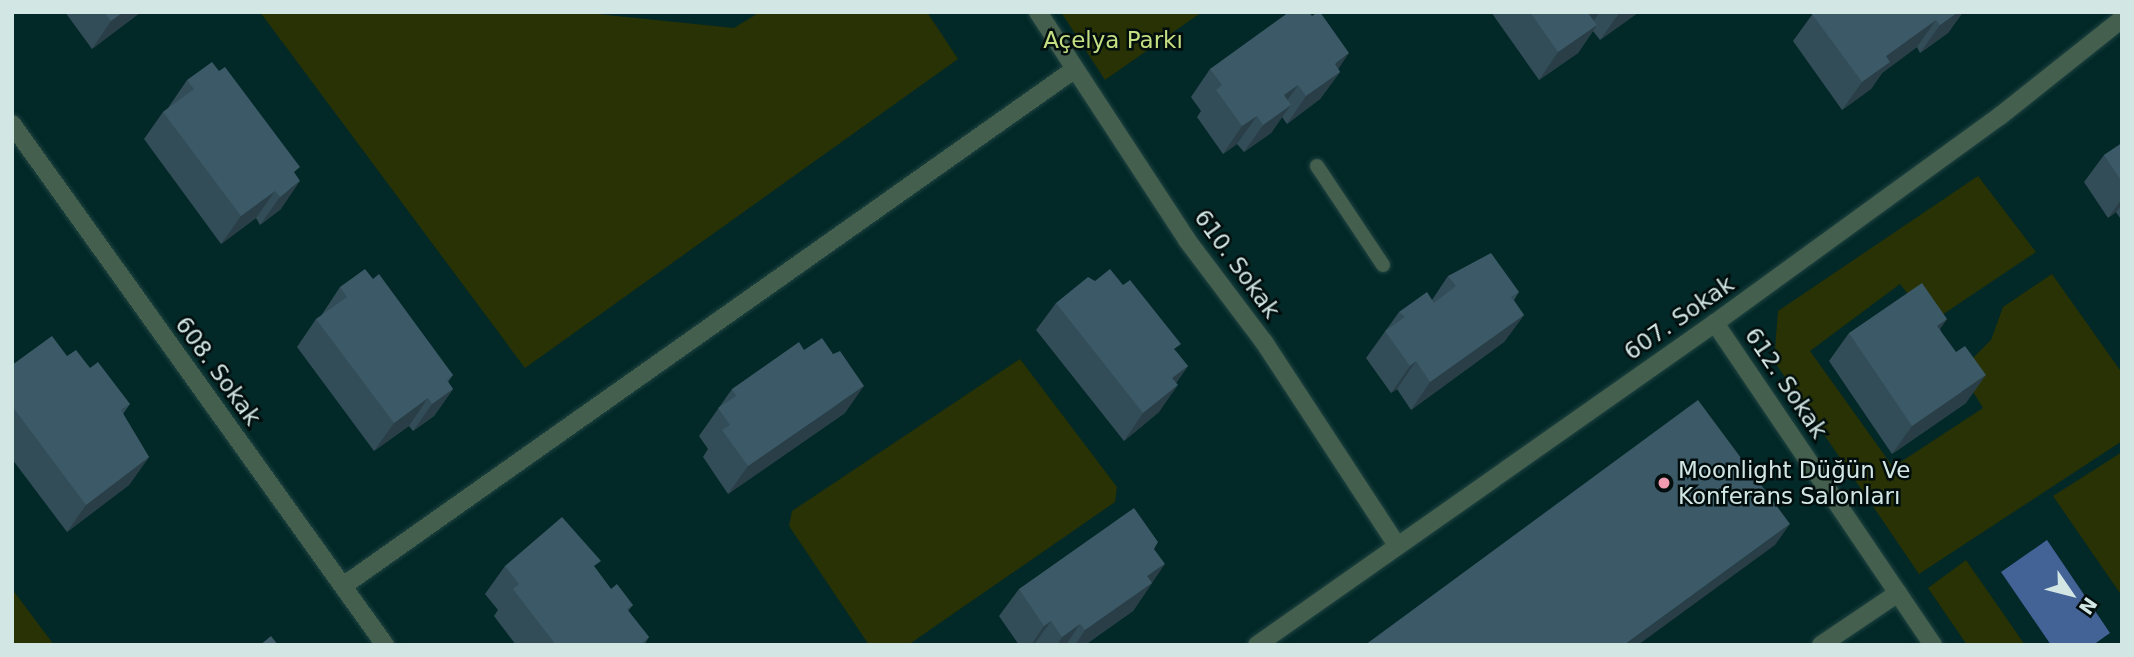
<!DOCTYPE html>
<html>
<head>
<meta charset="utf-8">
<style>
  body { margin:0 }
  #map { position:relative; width:2134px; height:657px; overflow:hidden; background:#022827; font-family:"DejaVu Sans",sans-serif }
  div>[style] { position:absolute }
  .green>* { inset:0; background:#283205 }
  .water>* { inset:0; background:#436296 }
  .roads { filter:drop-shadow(0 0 2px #1f4341) drop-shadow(0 0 2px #1f4341) }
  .service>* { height:14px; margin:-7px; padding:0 7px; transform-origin:7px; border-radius:7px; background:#455f4f }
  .minor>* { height:18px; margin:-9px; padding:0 9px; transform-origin:9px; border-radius:9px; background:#455f4f }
  .wall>* { inset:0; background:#334d58 }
  .shaded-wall>* { inset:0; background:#293e47 }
  .building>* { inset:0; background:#3b5966 }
  .dots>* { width:19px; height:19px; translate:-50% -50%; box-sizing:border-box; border:4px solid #020e0d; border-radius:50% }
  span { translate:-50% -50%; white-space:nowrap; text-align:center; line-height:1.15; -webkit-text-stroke:5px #020e0d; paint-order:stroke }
  .park-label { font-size:23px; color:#c4de82 }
  .street-label { font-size:23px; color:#d2e6e4 }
  .poi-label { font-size:23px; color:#d2e6e4 }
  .left { translate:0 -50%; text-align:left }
  .frame { position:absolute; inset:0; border:14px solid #d2e6e4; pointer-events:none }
  .north { position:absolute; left:2036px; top:559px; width:70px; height:70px; -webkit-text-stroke:5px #020e0d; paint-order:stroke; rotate:125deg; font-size:19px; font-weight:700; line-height:28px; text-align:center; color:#d2e6e4 }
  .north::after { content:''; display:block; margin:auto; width:24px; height:32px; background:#d2e6e4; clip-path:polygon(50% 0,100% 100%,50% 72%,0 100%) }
</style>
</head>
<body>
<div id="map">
  <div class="green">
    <i style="clip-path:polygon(260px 12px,578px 12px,734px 28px,760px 12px,927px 12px,958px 59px,525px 368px)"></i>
    <i style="clip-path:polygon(1061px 12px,1202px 12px,1105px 80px)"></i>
    <i style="clip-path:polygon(1978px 176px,2036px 252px,1930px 323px,1900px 284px,1810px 351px,1893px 467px,1983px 408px,1960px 371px,1991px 340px,2003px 307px,2052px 274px,2122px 373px,2122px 441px,1919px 574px,1774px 361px,1778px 311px)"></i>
    <i style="clip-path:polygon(1020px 359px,1117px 487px,1115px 502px,908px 645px,869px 645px,789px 526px,792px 511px)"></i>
    <i style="clip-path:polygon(2122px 452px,2122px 596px,2053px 496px)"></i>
    <i style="clip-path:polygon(1966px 560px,2025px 645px,1967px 645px,1928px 588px)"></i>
    <i style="clip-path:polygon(12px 589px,54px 645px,12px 645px)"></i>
  </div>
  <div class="water">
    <i style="clip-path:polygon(2047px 540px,2110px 633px,2093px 645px,2051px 645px,2001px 572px)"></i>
  </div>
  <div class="roads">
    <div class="service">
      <i style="left:1317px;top:166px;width:119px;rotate:56.3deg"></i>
    </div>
    <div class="minor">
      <i style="left:1038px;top:12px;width:272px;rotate:56.8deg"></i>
      <i style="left:1187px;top:240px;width:128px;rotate:53deg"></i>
      <i style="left:1264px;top:342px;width:243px;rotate:56.8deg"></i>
      <i style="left:12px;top:124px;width:641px;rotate:54.4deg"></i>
      <i style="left:1715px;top:323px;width:389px;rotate:55.9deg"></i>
      <i style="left:343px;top:586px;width:896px;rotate:-35.23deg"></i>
      <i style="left:1257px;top:645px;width:560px;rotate:-35.11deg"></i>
      <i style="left:1715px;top:323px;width:352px;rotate:-36deg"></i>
      <i style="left:2000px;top:116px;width:156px;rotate:-38.5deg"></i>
      <i style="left:1821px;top:645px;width:93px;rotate:-34deg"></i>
    </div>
  </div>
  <div class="wall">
    <i style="clip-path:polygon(65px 12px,141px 12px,92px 49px)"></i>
    <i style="clip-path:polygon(1491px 12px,1639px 12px,1600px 40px,1593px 31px,1578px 53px,1539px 80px)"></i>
    <i style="clip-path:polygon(1814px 12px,1963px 12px,1948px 33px,1920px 53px,1917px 47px,1882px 73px,1871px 89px,1842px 110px,1793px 41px)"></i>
    <i style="clip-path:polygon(1312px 16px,1340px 72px,1320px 99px,1287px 124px,1282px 117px,1271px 133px,1244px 152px,1237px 144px,1223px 154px,1197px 117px,1201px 111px,1191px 97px,1210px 69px)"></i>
    <i style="clip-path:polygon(187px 80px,295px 175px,281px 209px,260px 225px,256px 218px,221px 244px,144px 139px,163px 112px,168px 108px)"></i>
    <i style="clip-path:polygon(2122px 143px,2122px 221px,2116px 212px,2108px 218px,2084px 182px,2104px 155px)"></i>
    <i style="clip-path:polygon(1448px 276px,1519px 292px,1514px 300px,1524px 315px,1504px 342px,1411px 410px,1397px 389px,1391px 393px,1366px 358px,1399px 312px,1432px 300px)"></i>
    <i style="clip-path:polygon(373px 279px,453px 375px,448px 382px,453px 389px,434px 416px,413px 431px,409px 426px,374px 451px,297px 347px,316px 319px,321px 316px,340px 287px)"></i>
    <i style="clip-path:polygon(1056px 303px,1176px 351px,1188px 366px,1176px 383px,1159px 412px,1124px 441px,1036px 330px)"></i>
    <i style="clip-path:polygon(1947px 319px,1940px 329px,1966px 403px,1892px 454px,1829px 361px,1849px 333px)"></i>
    <i style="clip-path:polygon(804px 350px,845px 413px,728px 494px,703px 457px,708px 449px,699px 436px,732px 389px)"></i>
    <i style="clip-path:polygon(67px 356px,90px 368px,130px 404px,123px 414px,149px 457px,129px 485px,67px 532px,12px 459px,12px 365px)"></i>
    <i style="clip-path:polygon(1154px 549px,1152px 583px,1133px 611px,1085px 645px,1019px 645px,999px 616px,1019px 589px)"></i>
    <i style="clip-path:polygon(505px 566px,596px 569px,611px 589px,633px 605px,628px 611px,649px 637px,644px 645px,516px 645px,494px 616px,498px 610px,485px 594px)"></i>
  </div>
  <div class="shaded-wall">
    <i style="clip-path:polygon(123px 12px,141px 12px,92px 49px,111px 21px)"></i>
    <i style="clip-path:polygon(1590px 12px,1600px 12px,1590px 26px,1569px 41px)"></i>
    <i style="clip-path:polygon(1620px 12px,1639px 12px,1600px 40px)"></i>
    <i style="clip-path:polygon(1958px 12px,1963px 12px,1948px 33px,1920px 53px,1940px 25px)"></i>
    <i style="clip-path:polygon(1936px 20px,1917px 47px,1882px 73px,1871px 89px,1842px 110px,1862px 82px,1886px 56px)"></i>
    <i style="clip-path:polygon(1597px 25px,1578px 53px,1539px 80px,1558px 52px)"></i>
    <i style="clip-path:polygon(1349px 53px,1333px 77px,1340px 72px,1320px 99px,1287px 124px,1306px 96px,1335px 64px)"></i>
    <i style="clip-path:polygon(1298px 85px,1279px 112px,1284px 95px)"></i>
    <i style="clip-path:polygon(1291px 105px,1271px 133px,1244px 152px,1263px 125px)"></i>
    <i style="clip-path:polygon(1257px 116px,1237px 144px,1223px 154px,1242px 126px)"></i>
    <i style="clip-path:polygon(300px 181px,281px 209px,260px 225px,280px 197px)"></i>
    <i style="clip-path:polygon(275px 191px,256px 218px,221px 244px,241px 216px)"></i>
    <i style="clip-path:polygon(2122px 199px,2122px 205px,2116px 212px,2108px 218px)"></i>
    <i style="clip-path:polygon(1524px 315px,1504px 342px,1411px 410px,1430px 382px)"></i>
    <i style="clip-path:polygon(1947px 319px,1927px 347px,1937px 326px)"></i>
    <i style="clip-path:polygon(1416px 361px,1397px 389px,1391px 393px,1410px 366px)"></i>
    <i style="clip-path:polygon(1188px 366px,1170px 391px,1178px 385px,1159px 412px,1124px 441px,1143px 413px,1172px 378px)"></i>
    <i style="clip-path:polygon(1986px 375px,1966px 403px,1892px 454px,1912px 426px)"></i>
    <i style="clip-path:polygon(864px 386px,845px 413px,728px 494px,748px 466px)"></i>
    <i style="clip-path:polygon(453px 389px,434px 416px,413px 431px,432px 404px)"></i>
    <i style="clip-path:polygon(428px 398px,409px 426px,374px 451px,394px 423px)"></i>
    <i style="clip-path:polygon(149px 457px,129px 485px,67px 532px,86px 505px)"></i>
    <i style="clip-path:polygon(1790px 524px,1775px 545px,1638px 645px,1624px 645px)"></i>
    <i style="clip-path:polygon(1165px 564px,1133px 611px,1085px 645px,1075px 645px,1085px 630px,1147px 576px)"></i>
    <i style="clip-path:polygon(1051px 621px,1034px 645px,1031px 645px,1044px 626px)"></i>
    <i style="clip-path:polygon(1080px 624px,1066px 645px,1057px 645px,1062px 637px)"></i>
  </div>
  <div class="building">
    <i style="clip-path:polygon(104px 12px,123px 12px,111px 21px)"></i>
    <i style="clip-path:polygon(1289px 12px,1309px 12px,1312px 16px,1318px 12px,1320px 12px,1349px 53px,1335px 64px,1340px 72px,1306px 96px,1298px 85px,1284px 95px,1291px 105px,1263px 125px,1257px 116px,1242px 126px,1216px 90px,1222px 85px,1210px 69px)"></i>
    <i style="clip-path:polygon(1530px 12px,1590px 12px,1588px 13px,1597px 25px,1558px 52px)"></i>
    <i style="clip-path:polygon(1814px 12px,1958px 12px,1940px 25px,1936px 20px,1886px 56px,1890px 62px,1862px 82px,1812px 14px)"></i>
    <i style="clip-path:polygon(212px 62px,219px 71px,225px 67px,300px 167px,294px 172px,300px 181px,280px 197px,275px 191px,241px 216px,163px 112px,194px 89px,187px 80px)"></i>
    <i style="clip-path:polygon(2122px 143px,2122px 182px,2104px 155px)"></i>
    <i style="clip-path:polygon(1491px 253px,1519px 292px,1511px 297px,1524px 315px,1430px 382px,1416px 361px,1410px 366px,1385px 331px,1405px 317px,1399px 312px,1427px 292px,1434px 303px,1456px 286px,1448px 276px)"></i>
    <i style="clip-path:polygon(365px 269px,373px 279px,379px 274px,453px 375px,447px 380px,453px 389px,432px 404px,428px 398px,394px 423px,316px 319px,347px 297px,340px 287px)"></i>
    <i style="clip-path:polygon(1110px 269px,1123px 285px,1130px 280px,1181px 344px,1174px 349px,1188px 366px,1172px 378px,1178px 385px,1143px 413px,1056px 303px,1088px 277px,1095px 281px)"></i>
    <i style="clip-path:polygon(1922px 283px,1947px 319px,1937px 326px,1956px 352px,1965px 346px,1986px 375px,1912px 426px,1849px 333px)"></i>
    <i style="clip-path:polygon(52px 336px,67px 356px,76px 350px,90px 368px,98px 362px,130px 404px,121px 410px,149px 457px,86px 505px,12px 406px,12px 365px)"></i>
    <i style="clip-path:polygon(822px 338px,833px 354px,840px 351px,864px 386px,748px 466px,722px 430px,730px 425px,718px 408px,736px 396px,732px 389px,799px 342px,804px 350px)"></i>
    <i style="clip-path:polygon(1698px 400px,1790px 524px,1624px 645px,1365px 645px)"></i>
    <i style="clip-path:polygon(1134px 508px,1158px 542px,1154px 549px,1165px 564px,1147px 576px,1152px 583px,1085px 630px,1080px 624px,1062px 637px,1051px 621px,1044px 626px,1019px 589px)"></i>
    <i style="clip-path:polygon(562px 517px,601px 561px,594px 566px,611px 589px,617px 584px,633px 605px,627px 609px,649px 637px,639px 645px,556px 645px,513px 589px,519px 584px,505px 566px)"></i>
    <i style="clip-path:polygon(271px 636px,278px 645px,260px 645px)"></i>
  </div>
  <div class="dots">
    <i style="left:1664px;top:483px;background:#f29aaf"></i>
  </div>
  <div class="park-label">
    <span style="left:1113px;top:40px">Açelya Parkı</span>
  </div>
  <div class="street-label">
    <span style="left:1237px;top:264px;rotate:54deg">610. Sokak</span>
    <span style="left:1679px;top:318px;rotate:-35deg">607. Sokak</span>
    <span style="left:218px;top:371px;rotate:54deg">608. Sokak</span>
    <span style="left:1786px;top:383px;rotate:56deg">612. Sokak</span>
  </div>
  <div class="poi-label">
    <span class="left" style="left:1678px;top:483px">Moonlight Düğün Ve<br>Konferans Salonları</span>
  </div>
  <div class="frame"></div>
  <div class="north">N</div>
</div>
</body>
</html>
